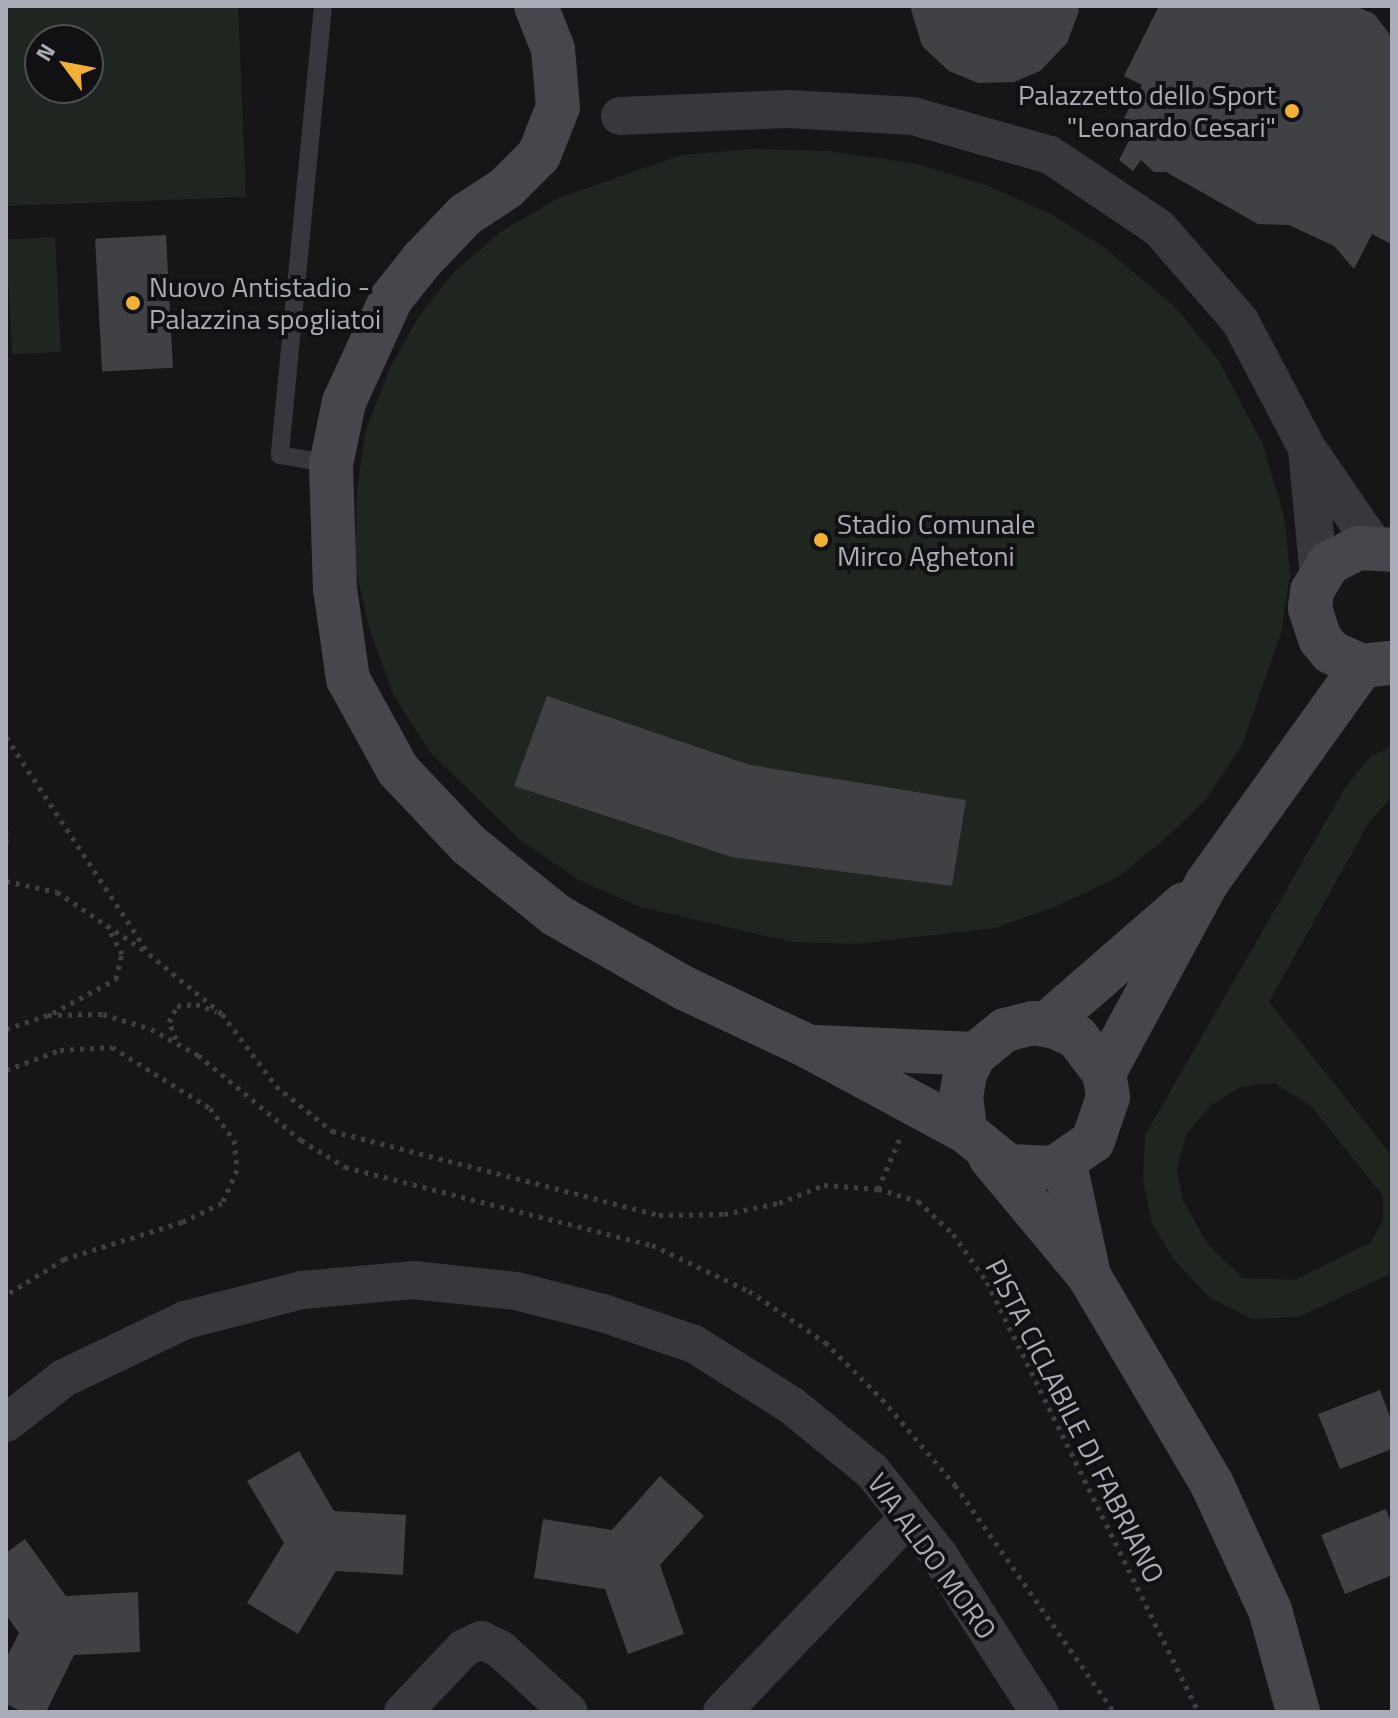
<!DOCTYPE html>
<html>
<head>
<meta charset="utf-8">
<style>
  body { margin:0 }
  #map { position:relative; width:1398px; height:1718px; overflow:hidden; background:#161618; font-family:"Titillium Web",sans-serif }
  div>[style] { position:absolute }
  .green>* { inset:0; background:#1e261f; transform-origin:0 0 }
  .building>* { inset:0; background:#404145; transform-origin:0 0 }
  .path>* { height:5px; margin-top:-2.5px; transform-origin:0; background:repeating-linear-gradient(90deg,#3d3f44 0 4px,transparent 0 10px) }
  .lane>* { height:18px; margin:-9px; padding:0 9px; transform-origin:9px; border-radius:9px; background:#37383d }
  .street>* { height:38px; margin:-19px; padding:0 19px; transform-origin:19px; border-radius:19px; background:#37383d }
  .secondary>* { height:44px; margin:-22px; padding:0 22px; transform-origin:22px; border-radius:22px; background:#45474d }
  .dots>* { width:22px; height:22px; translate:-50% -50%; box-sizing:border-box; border:4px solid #111113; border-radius:50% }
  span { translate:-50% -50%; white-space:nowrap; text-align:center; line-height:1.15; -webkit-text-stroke:8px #111113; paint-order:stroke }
  .poi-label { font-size:28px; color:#a8adb8 }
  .right { translate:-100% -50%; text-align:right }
  .left { translate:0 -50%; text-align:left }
  .street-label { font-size:28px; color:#a8adb8 }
  .frame { position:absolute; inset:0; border:8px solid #a8adb8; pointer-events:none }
  .north { position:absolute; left:24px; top:24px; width:80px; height:80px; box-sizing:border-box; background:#111113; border:2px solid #4d4f55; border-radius:50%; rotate:302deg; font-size:22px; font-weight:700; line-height:32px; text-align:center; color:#a8adb8 }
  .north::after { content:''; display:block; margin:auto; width:28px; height:36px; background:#f2b134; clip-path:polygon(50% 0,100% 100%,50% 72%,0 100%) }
</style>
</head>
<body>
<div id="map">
  <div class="green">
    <i style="clip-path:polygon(evenodd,6px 6px,238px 6px,246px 197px,6px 206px,6px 6px,40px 40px,88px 40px,88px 88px,40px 88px,40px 40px)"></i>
    <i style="clip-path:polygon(753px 149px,829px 151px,913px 163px,986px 185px,1051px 214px,1105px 248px,1176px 308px,1219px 361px,1263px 445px,1284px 516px,1290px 574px,1281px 633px,1242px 745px,1207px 798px,1166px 838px,1118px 877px,1057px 906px,995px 928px,855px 944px,792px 942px,640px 907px,579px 880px,520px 840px,430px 752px,393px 694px,369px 628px,355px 565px,357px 493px,365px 432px,390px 368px,418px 317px,454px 272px,503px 230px,559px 198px,681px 155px)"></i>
    <i style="left:55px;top:237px;width:115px;height:49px;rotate:87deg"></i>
    <i style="clip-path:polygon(evenodd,1392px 746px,1392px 796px,1368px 824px,1269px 1002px,1392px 1156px,1392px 1273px,1299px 1317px,1252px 1319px,1210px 1298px,1174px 1260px,1152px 1223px,1143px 1180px,1145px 1135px,1345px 788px,1370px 757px,1392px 746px,1274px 1083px,1310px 1105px,1383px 1196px,1383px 1220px,1371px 1242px,1294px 1280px,1243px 1278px,1209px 1246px,1183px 1201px,1177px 1169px,1186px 1135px,1209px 1107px,1240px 1087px,1274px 1083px)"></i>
  </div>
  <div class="building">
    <i style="clip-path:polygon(910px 6px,1078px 6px,1079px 11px,1067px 43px,1040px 71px,1014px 82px,978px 83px,949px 71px,922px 46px)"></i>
    <i style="clip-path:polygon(1159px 6px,1355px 6px,1374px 14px,1392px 37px,1391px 244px,1372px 234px,1354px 269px,1334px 246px,1289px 225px,1258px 224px,1166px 172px,1154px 172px,1141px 160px,1133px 171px,1119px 160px,1137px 125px,1124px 118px,1142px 85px,1124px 76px)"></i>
    <i style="left:166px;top:235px;width:133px;height:71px;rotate:87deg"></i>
    <i style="clip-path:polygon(547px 696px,750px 765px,966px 800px,952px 886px,732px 857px,514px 786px)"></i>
    <i style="clip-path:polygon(1380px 1390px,1392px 1422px,1392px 1449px,1340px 1469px,1318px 1414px)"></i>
    <i style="clip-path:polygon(299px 1451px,334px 1511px,406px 1515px,403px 1575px,336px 1571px,298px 1634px,247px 1603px,284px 1543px,247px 1481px)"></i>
    <i style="clip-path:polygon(660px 1476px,704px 1516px,660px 1565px,684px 1634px,628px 1654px,605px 1589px,534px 1578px,543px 1519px,612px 1530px)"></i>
    <i style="clip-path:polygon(1386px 1509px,1392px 1525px,1392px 1575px,1345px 1594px,1321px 1535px)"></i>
    <i style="clip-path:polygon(25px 1539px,66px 1596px,138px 1592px,140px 1652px,74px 1655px,46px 1712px,23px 1712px,6px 1704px,6px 1659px,19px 1633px,6px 1615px,6px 1553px)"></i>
  </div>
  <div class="path">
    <i style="left:6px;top:737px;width:260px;rotate:56.6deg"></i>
    <i style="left:149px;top:954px;width:94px;rotate:39.4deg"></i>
    <i style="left:222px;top:1014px;width:90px;rotate:53.1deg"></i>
    <i style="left:276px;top:1086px;width:72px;rotate:38.8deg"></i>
    <i style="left:332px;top:1131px;width:338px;rotate:14.4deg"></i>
    <i style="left:659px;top:1215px;width:65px;rotate:-0.9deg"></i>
    <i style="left:724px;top:1214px;width:56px;rotate:-11.3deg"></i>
    <i style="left:779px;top:1203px;width:48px;rotate:-21.8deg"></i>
    <i style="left:824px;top:1185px;width:54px;rotate:4.2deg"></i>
    <i style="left:878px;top:1189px;width:42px;rotate:16.7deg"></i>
    <i style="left:918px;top:1201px;width:48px;rotate:43.3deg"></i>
    <i style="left:953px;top:1234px;width:59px;rotate:54.7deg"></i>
    <i style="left:987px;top:1282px;width:479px;rotate:63.8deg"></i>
    <i style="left:6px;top:830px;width:15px;rotate:90deg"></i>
    <i style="left:6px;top:881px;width:52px;rotate:12.2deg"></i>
    <i style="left:57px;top:892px;width:106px;rotate:33.8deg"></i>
    <i style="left:53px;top:1013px;width:72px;rotate:-28.4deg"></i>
    <i style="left:116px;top:979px;width:26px;rotate:-77deg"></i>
    <i style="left:122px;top:954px;width:32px;rotate:-118deg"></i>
    <i style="left:6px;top:1029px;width:44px;rotate:-18.4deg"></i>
    <i style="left:48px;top:1015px;width:55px;rotate:-1deg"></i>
    <i style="left:103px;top:1014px;width:50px;rotate:17.4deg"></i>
    <i style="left:151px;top:1029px;width:54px;rotate:29deg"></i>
    <i style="left:198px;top:1055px;width:134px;rotate:39.5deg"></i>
    <i style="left:301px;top:1140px;width:52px;rotate:31.5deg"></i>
    <i style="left:345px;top:1167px;width:317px;rotate:14.3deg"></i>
    <i style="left:652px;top:1245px;width:107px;rotate:25.4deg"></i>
    <i style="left:749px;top:1291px;width:92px;rotate:33.9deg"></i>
    <i style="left:825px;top:1342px;width:81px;rotate:45deg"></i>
    <i style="left:882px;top:1399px;width:113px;rotate:49.7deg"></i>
    <i style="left:955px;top:1485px;width:277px;rotate:55deg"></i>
    <i style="left:176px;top:1039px;width:18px;rotate:-112deg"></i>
    <i style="left:169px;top:1022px;width:18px;rotate:-63deg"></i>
    <i style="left:177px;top:1006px;width:19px;rotate:-6deg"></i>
    <i style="left:196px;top:1004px;width:22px;rotate:21deg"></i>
    <i style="left:6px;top:1070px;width:58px;rotate:-20.3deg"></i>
    <i style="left:60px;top:1050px;width:52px;rotate:-3.3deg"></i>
    <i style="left:112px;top:1047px;width:115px;rotate:31.9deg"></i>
    <i style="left:210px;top:1108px;width:40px;rotate:53deg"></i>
    <i style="left:234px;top:1140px;width:30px;rotate:84deg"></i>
    <i style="left:237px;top:1170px;width:36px;rotate:114deg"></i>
    <i style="left:222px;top:1203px;width:44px;rotate:154.6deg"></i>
    <i style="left:182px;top:1222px;width:124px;rotate:162.6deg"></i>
    <i style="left:64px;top:1259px;width:68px;rotate:148.2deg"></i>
    <i style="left:878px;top:1189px;width:56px;rotate:-66.7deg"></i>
  </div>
  <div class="lane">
    <i style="left:323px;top:6px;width:451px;rotate:95.5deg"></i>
    <i style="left:280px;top:455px;width:52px;rotate:10deg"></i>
  </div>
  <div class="street">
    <i style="left:620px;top:116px;width:168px;rotate:-2.4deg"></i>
    <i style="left:788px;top:109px;width:125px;rotate:3.2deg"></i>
    <i style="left:913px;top:116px;width:142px;rotate:15.9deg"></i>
    <i style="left:1050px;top:155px;width:131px;rotate:33.8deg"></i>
    <i style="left:1159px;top:228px;width:123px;rotate:48.9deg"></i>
    <i style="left:1240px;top:321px;width:144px;rotate:62.2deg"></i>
    <i style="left:1307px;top:448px;width:119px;rotate:55.6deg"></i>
    <i style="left:1307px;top:450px;width:127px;rotate:84.6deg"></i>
    <i style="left:6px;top:1423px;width:73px;rotate:-37.8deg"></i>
    <i style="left:64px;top:1378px;width:134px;rotate:-25.6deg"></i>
    <i style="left:185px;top:1320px;width:121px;rotate:-14.4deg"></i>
    <i style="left:302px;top:1290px;width:111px;rotate:-5.1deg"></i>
    <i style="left:413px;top:1280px;width:104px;rotate:6.1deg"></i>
    <i style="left:516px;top:1291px;width:90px;rotate:14.2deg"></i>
    <i style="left:603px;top:1313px;width:96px;rotate:18.8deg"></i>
    <i style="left:694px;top:1344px;width:115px;rotate:32.2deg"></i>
    <i style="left:791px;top:1405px;width:104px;rotate:39.2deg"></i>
    <i style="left:872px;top:1471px;width:106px;rotate:51.5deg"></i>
    <i style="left:938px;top:1554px;width:188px;rotate:57.4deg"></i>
    <i style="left:403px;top:1712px;width:88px;rotate:-46.4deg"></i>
    <i style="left:464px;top:1648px;width:19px;rotate:-25deg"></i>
    <i style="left:481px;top:1640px;width:21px;rotate:25deg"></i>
    <i style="left:500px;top:1649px;width:93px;rotate:42.4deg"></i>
    <i style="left:722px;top:1712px;width:270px;rotate:-46.2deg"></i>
  </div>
  <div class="secondary">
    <i style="left:536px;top:6px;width:46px;rotate:68.4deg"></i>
    <i style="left:553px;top:49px;width:58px;rotate:85.1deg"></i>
    <i style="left:558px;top:107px;width:52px;rotate:111.6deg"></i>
    <i style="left:539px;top:155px;width:47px;rotate:135deg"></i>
    <i style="left:506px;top:188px;width:49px;rotate:146.6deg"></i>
    <i style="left:465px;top:215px;width:62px;rotate:133.7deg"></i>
    <i style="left:422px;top:260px;width:50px;rotate:128.5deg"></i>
    <i style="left:391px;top:299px;width:113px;rotate:114.5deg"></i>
    <i style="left:344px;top:402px;width:63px;rotate:101.8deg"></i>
    <i style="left:331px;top:464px;width:124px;rotate:88.2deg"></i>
    <i style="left:335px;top:588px;width:92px;rotate:81.9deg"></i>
    <i style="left:348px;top:679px;width:104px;rotate:61.2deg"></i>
    <i style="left:398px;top:770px;width:103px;rotate:46.6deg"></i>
    <i style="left:469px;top:845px;width:112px;rotate:38.8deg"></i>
    <i style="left:556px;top:915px;width:147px;rotate:29.7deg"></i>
    <i style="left:684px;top:988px;width:136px;rotate:25.2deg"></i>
    <i style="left:807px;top:1046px;width:179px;rotate:28.3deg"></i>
    <i style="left:965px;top:1131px;width:55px;rotate:39.1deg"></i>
    <i style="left:1008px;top:1166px;width:46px;rotate:2.5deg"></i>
    <i style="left:1054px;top:1168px;width:47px;rotate:-34.7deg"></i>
    <i style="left:1093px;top:1141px;width:46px;rotate:-71.2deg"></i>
    <i style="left:1108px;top:1097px;width:24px;rotate:-99deg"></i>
    <i style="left:1104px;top:1073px;width:45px;rotate:-126.9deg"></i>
    <i style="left:1077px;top:1037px;width:23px;rotate:-155deg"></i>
    <i style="left:1056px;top:1027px;width:23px;rotate:-170deg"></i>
    <i style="left:1033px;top:1023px;width:29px;rotate:166deg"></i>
    <i style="left:1005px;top:1030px;width:38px;rotate:141deg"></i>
    <i style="left:975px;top:1054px;width:22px;rotate:117deg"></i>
    <i style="left:965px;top:1074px;width:22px;rotate:100deg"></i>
    <i style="left:961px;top:1096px;width:35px;rotate:83deg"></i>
    <i style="left:1389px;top:663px;width:27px;rotate:174deg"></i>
    <i style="left:1362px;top:666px;width:34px;rotate:-156deg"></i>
    <i style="left:1331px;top:652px;width:17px;rotate:-130deg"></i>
    <i style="left:1320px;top:639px;width:33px;rotate:-108deg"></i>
    <i style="left:1310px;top:608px;width:17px;rotate:-83deg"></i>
    <i style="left:1312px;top:591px;width:33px;rotate:-59deg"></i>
    <i style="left:1329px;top:563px;width:33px;rotate:-27deg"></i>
    <i style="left:1358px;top:548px;width:34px;rotate:3deg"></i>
    <i style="left:1045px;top:1025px;width:184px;rotate:-41deg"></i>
    <i style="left:817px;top:1047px;width:158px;rotate:2.5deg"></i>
    <i style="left:1104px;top:1073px;width:215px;rotate:-61.6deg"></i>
    <i style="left:1206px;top:884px;width:268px;rotate:-54.4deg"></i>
    <i style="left:990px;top:1157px;width:155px;rotate:50.2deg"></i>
    <i style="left:1089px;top:1276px;width:239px;rotate:59.4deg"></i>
    <i style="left:1211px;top:1482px;width:141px;rotate:65.3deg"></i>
    <i style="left:1270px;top:1610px;width:106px;rotate:74.6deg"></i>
    <i style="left:1065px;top:1164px;width:108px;rotate:77.8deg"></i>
  </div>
  <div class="dots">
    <i style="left:1292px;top:111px;background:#f2b134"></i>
    <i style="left:133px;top:303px;background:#f2b134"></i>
    <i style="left:821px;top:540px;background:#f2b134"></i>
  </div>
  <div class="poi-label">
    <span class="right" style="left:1276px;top:111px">Palazzetto dello Sport<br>"Leonardo Cesari"</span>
    <span class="left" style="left:149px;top:303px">Nuovo Antistadio -<br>Palazzina spogliatoi</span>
    <span class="left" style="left:837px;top:540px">Stadio Comunale<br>Mirco Aghetoni</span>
  </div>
  <div class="street-label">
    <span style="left:1075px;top:1421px;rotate:63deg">PISTA CICLABILE DI FABRIANO</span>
    <span style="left:932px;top:1556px;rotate:54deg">VIA ALDO MORO</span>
  </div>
  <div class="frame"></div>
  <div class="north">N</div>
</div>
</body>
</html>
